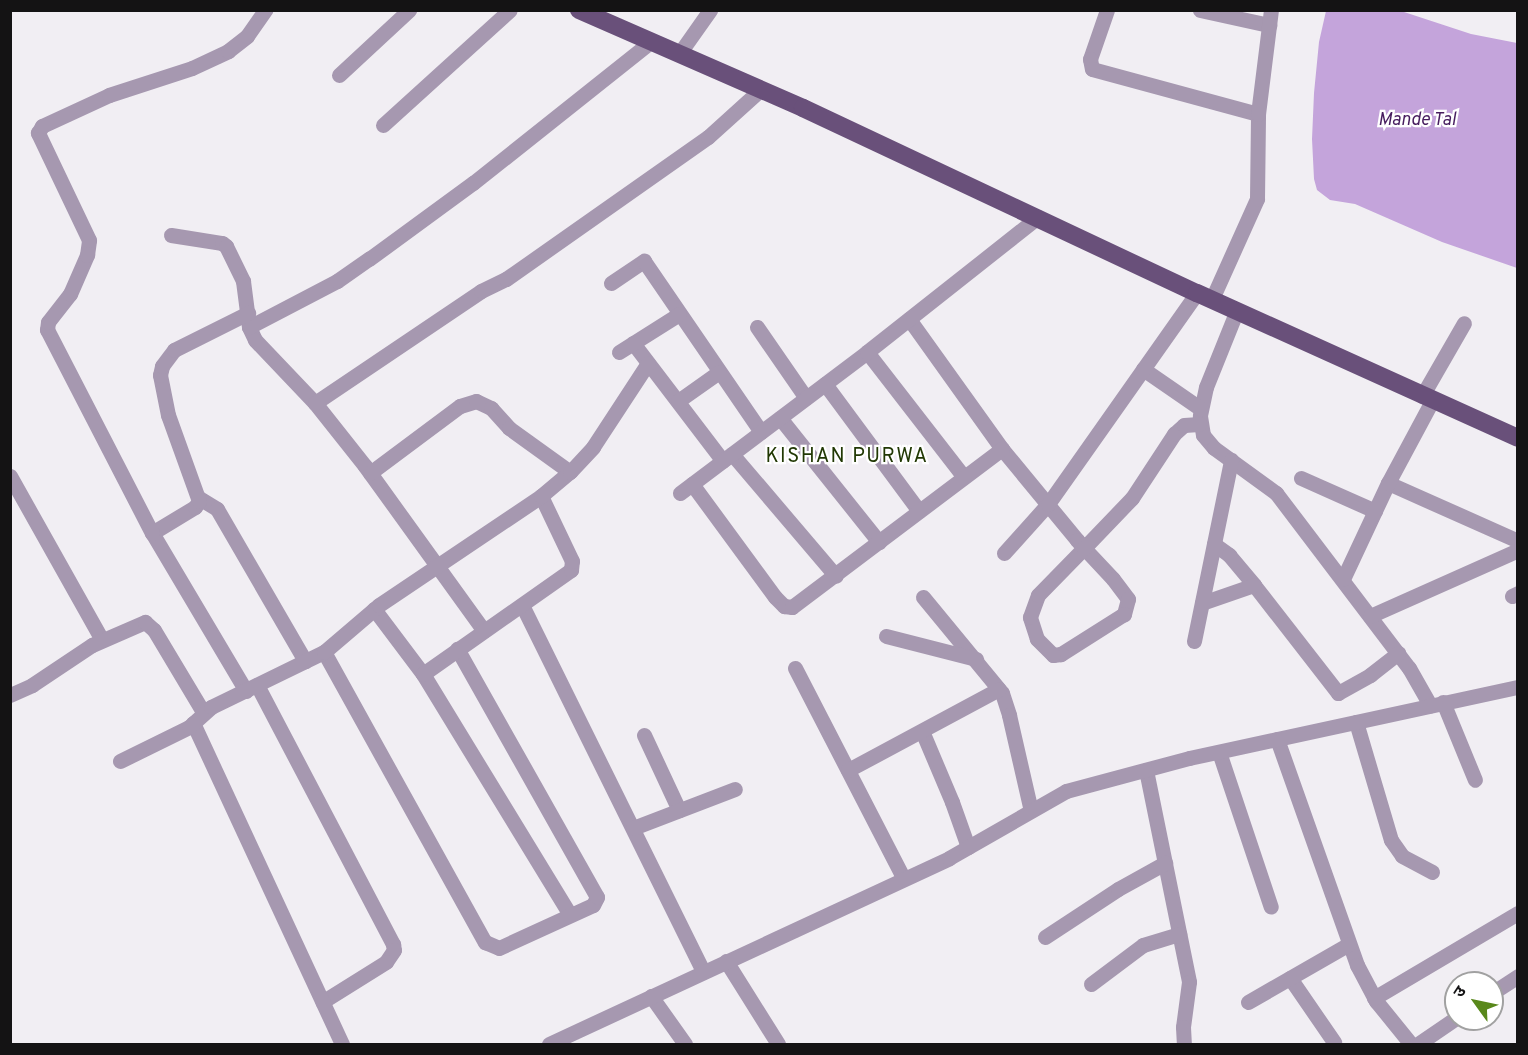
<!DOCTYPE html>
<html>
<head>
<meta charset="utf-8">
<style>
  body { margin:0 }
  #map { position:relative; width:1528px; height:1055px; overflow:hidden; background:#f1eef3; font-family:Overpass,"Noto Sans Devanagari",sans-serif }
  div>[style] { position:absolute }
  .water>* { inset:0; background:#c4a4db }
  .street>* { height:15px; margin:-7.5px; padding:0 7.5px; transform-origin:7.5px; border-radius:7.5px; background:#a698b0 }
  .primary>* { height:18px; margin:-9px; padding:0 9px; transform-origin:9px; border-radius:9px; background:#69507a }
  span { translate:-50% -50%; white-space:nowrap; text-align:center; line-height:1.15; -webkit-text-stroke:4.5px #fff; paint-order:stroke }
  .water-label { font-size:18px; color:#471d5f; font-style:italic }
  .quarter-label { font-size:20px; color:#213804; letter-spacing:1.5px }
  .frame { position:absolute; inset:0; border:12px solid #141314; pointer-events:none }
  .north { position:absolute; left:1444px; top:971px; width:60px; height:60px; box-sizing:border-box; background:#fff; border:2px solid #a1a1a1; border-radius:50%; rotate:303deg; font-size:16px; font-weight:700; line-height:24px; text-align:center; color:#141314 }
  .north::after { content:''; display:block; margin:auto; width:21px; height:27px; background:#59881b; clip-path:polygon(50% 0,100% 100%,50% 72%,0 100%) }
</style>
</head>
<body>
<div id="map">
  <div class="water">
    <i style="clip-path:polygon(1326px 11px,1401px 11px,1471px 34px,1517px 43px,1517px 268px,1442px 242px,1355px 204px,1330px 200px,1317px 190px,1314px 179px,1312px 139px,1314px 93px,1319px 42px)"></i>
  </div>
  <div class="street">
    <i style="left:1107px;top:10px;width:52px;rotate:109.1deg"></i>
    <i style="left:1090px;top:59px;width:10px;rotate:79deg"></i>
    <i style="left:1092px;top:69px;width:172px;rotate:15.2deg"></i>
    <i style="left:1200px;top:10px;width:71px;rotate:12.3deg"></i>
    <i style="left:679px;top:54px;width:54px;rotate:-54.8deg"></i>
    <i style="left:339px;top:75px;width:96px;rotate:-42.9deg"></i>
    <i style="left:383px;top:125px;width:171px;rotate:-42.2deg"></i>
    <i style="left:171px;top:235px;width:52px;rotate:8.9deg"></i>
    <i style="left:222px;top:243px;width:5px;rotate:37deg"></i>
    <i style="left:226px;top:246px;width:39px;rotate:64deg"></i>
    <i style="left:243px;top:281px;width:46px;rotate:82.6deg"></i>
    <i style="left:249px;top:327px;width:14px;rotate:65deg"></i>
    <i style="left:255px;top:340px;width:87px;rotate:46.4deg"></i>
    <i style="left:315px;top:403px;width:80px;rotate:51.6deg"></i>
    <i style="left:365px;top:466px;width:203px;rotate:54.2deg"></i>
    <i style="left:611px;top:283px;width:40px;rotate:-34deg"></i>
    <i style="left:644px;top:261px;width:207px;rotate:55.6deg"></i>
    <i style="left:1212px;top:299px;width:110px;rotate:-65.8deg"></i>
    <i style="left:1257px;top:199px;width:85px;rotate:-89.3deg"></i>
    <i style="left:1258px;top:114px;width:105px;rotate:-82.9deg"></i>
    <i style="left:1237px;top:310px;width:83px;rotate:111.9deg"></i>
    <i style="left:1206px;top:387px;width:30px;rotate:102deg"></i>
    <i style="left:1200px;top:416px;width:19px;rotate:81deg"></i>
    <i style="left:1203px;top:435px;width:17px;rotate:50deg"></i>
    <i style="left:1214px;top:448px;width:77px;rotate:36deg"></i>
    <i style="left:1276px;top:493px;width:220px;rotate:52.8deg"></i>
    <i style="left:1409px;top:668px;width:43px;rotate:60.4deg"></i>
    <i style="left:909px;top:319px;width:160px;rotate:54.4deg"></i>
    <i style="left:1002px;top:449px;width:118px;rotate:50.5deg"></i>
    <i style="left:1077px;top:540px;width:11px;rotate:49deg"></i>
    <i style="left:1084px;top:548px;width:42px;rotate:46.9deg"></i>
    <i style="left:1113px;top:579px;width:25px;rotate:53deg"></i>
    <i style="left:1128px;top:599px;width:16px;rotate:105deg"></i>
    <i style="left:1124px;top:614px;width:75px;rotate:147.6deg"></i>
    <i style="left:1061px;top:654px;width:8px;rotate:173deg"></i>
    <i style="left:1053px;top:655px;width:23px;rotate:-135deg"></i>
    <i style="left:1037px;top:639px;width:23px;rotate:-108deg"></i>
    <i style="left:1030px;top:617px;width:23px;rotate:-70deg"></i>
    <i style="left:1038px;top:595px;width:66px;rotate:-45.6deg"></i>
    <i style="left:1084px;top:548px;width:69px;rotate:-46.2deg"></i>
    <i style="left:1132px;top:498px;width:77px;rotate:-56.7deg"></i>
    <i style="left:1174px;top:434px;width:13px;rotate:-42deg"></i>
    <i style="left:1184px;top:425px;width:15px;rotate:-4deg"></i>
    <i style="left:249px;top:327px;width:99px;rotate:-27.6deg"></i>
    <i style="left:337px;top:281px;width:39px;rotate:-35deg"></i>
    <i style="left:369px;top:259px;width:129px;rotate:-36.2deg"></i>
    <i style="left:473px;top:183px;width:226px;rotate:-38.5deg"></i>
    <i style="left:757px;top:327px;width:86px;rotate:55.4deg"></i>
    <i style="left:633px;top:343px;width:148px;rotate:52.7deg"></i>
    <i style="left:619px;top:352px;width:71px;rotate:-32.3deg"></i>
    <i style="left:867px;top:352px;width:158px;rotate:52.2deg"></i>
    <i style="left:1143px;top:369px;width:70px;rotate:34.6deg"></i>
    <i style="left:825px;top:384px;width:158px;rotate:53.5deg"></i>
    <i style="left:1422px;top:396px;width:84px;rotate:-60.1deg"></i>
    <i style="left:678px;top:401px;width:50px;rotate:-35.3deg"></i>
    <i style="left:315px;top:403px;width:200px;rotate:-34deg"></i>
    <i style="left:481px;top:291px;width:28px;rotate:-26deg"></i>
    <i style="left:506px;top:279px;width:247px;rotate:-35.1deg"></i>
    <i style="left:708px;top:137px;width:70px;rotate:-42.1deg"></i>
    <i style="left:780px;top:418px;width:159px;rotate:51.4deg"></i>
    <i style="left:732px;top:454px;width:160px;rotate:49.6deg"></i>
    <i style="left:370px;top:473px;width:112px;rotate:-36.7deg"></i>
    <i style="left:460px;top:406px;width:17px;rotate:-17deg"></i>
    <i style="left:476px;top:401px;width:17px;rotate:25deg"></i>
    <i style="left:491px;top:408px;width:27px;rotate:48deg"></i>
    <i style="left:509px;top:428px;width:75px;rotate:35.8deg"></i>
    <i style="left:10px;top:476px;width:188px;rotate:60.7deg"></i>
    <i style="left:1301px;top:478px;width:81px;rotate:24deg"></i>
    <i style="left:1388px;top:483px;width:142px;rotate:24deg"></i>
    <i style="left:692px;top:484px;width:140px;rotate:53.7deg"></i>
    <i style="left:775px;top:597px;width:13px;rotate:45deg"></i>
    <i style="left:784px;top:606px;width:8px;rotate:7deg"></i>
    <i style="left:792px;top:607px;width:263px;rotate:-37deg"></i>
    <i style="left:680px;top:493px;width:234px;rotate:-37deg"></i>
    <i style="left:867px;top:352px;width:218px;rotate:-38.3deg"></i>
    <i style="left:199px;top:498px;width:21px;rotate:31deg"></i>
    <i style="left:217px;top:509px;width:176px;rotate:59.9deg"></i>
    <i style="left:152px;top:533px;width:50px;rotate:-31.2deg"></i>
    <i style="left:195px;top:507px;width:7px;rotate:-56deg"></i>
    <i style="left:199px;top:501px;width:91px;rotate:-109.8deg"></i>
    <i style="left:168px;top:415px;width:41px;rotate:-101.3deg"></i>
    <i style="left:160px;top:375px;width:9px;rotate:-77deg"></i>
    <i style="left:162px;top:366px;width:20px;rotate:-53deg"></i>
    <i style="left:174px;top:350px;width:83px;rotate:-26.6deg"></i>
    <i style="left:1214px;top:544px;width:19px;rotate:36deg"></i>
    <i style="left:1229px;top:555px;width:39px;rotate:50deg"></i>
    <i style="left:1254px;top:585px;width:137px;rotate:52.1deg"></i>
    <i style="left:1338px;top:693px;width:37px;rotate:-29deg"></i>
    <i style="left:1370px;top:675px;width:36px;rotate:-38deg"></i>
    <i style="left:1004px;top:553px;width:66px;rotate:-48.1deg"></i>
    <i style="left:1048px;top:504px;width:258px;rotate:-54.8deg"></i>
    <i style="left:1343px;top:579px;width:106px;rotate:-64.9deg"></i>
    <i style="left:1388px;top:483px;width:93px;rotate:-61.8deg"></i>
    <i style="left:1512px;top:596px;width:7px;rotate:-27deg"></i>
    <i style="left:923px;top:597px;width:124px;rotate:50.5deg"></i>
    <i style="left:1002px;top:693px;width:23px;rotate:72deg"></i>
    <i style="left:1009px;top:715px;width:98px;rotate:77.1deg"></i>
    <i style="left:1202px;top:603px;width:55px;rotate:-19.1deg"></i>
    <i style="left:522px;top:605px;width:409px;rotate:63.7deg"></i>
    <i style="left:374px;top:609px;width:81px;rotate:53deg"></i>
    <i style="left:423px;top:674px;width:282px;rotate:58.6deg"></i>
    <i style="left:1370px;top:616px;width:162px;rotate:-24deg"></i>
    <i style="left:886px;top:636px;width:93px;rotate:14.3deg"></i>
    <i style="left:1194px;top:641px;width:185px;rotate:-78.4deg"></i>
    <i style="left:324px;top:652px;width:332px;rotate:61deg"></i>
    <i style="left:485px;top:942px;width:15px;rotate:23deg"></i>
    <i style="left:499px;top:948px;width:103px;rotate:-24.6deg"></i>
    <i style="left:593px;top:905px;width:9px;rotate:-63deg"></i>
    <i style="left:597px;top:897px;width:285px;rotate:-119.4deg"></i>
    <i style="left:795px;top:668px;width:237px;rotate:62.7deg"></i>
    <i style="left:423px;top:674px;width:181px;rotate:-35.1deg"></i>
    <i style="left:571px;top:570px;width:9px;rotate:-84deg"></i>
    <i style="left:572px;top:561px;width:72px;rotate:-115.5deg"></i>
    <i style="left:257px;top:685px;width:293px;rotate:62.3deg"></i>
    <i style="left:393px;top:944px;width:6px;rotate:81deg"></i>
    <i style="left:394px;top:950px;width:14px;rotate:124deg"></i>
    <i style="left:386px;top:962px;width:75px;rotate:148deg"></i>
    <i style="left:246px;top:691px;width:184px;rotate:-120.7deg"></i>
    <i style="left:152px;top:533px;width:229px;rotate:-117.3deg"></i>
    <i style="left:47px;top:330px;width:8px;rotate:-83deg"></i>
    <i style="left:48px;top:322px;width:36px;rotate:-52deg"></i>
    <i style="left:70px;top:294px;width:43px;rotate:-66.4deg"></i>
    <i style="left:87px;top:255px;width:15px;rotate:-82deg"></i>
    <i style="left:89px;top:240px;width:119px;rotate:-115.5deg"></i>
    <i style="left:38px;top:133px;width:8px;rotate:-60deg"></i>
    <i style="left:42px;top:126px;width:74px;rotate:-24.8deg"></i>
    <i style="left:109px;top:95px;width:87px;rotate:-18deg"></i>
    <i style="left:192px;top:68px;width:40px;rotate:-25deg"></i>
    <i style="left:228px;top:51px;width:24px;rotate:-38deg"></i>
    <i style="left:247px;top:36px;width:32px;rotate:-55deg"></i>
    <i style="left:10px;top:695px;width:24px;rotate:-24deg"></i>
    <i style="left:32px;top:685px;width:72px;rotate:-33.7deg"></i>
    <i style="left:92px;top:645px;width:58px;rotate:-23.5deg"></i>
    <i style="left:145px;top:622px;width:12px;rotate:42deg"></i>
    <i style="left:154px;top:630px;width:96px;rotate:59.1deg"></i>
    <i style="left:1443px;top:702px;width:84px;rotate:67.7deg"></i>
    <i style="left:1356px;top:722px;width:123px;rotate:73.5deg"></i>
    <i style="left:1391px;top:840px;width:19px;rotate:55deg"></i>
    <i style="left:1402px;top:856px;width:34px;rotate:28deg"></i>
    <i style="left:193px;top:723px;width:354px;rotate:65.1deg"></i>
    <i style="left:922px;top:731px;width:77px;rotate:67.1deg"></i>
    <i style="left:952px;top:802px;width:48px;rotate:70.4deg"></i>
    <i style="left:644px;top:735px;width:83px;rotate:65deg"></i>
    <i style="left:1277px;top:739px;width:240px;rotate:70.5deg"></i>
    <i style="left:1357px;top:965px;width:41px;rotate:62.2deg"></i>
    <i style="left:1376px;top:1001px;width:55px;rotate:50.9deg"></i>
    <i style="left:1219px;top:752px;width:163px;rotate:71.5deg"></i>
    <i style="left:120px;top:761px;width:77px;rotate:-26.2deg"></i>
    <i style="left:189px;top:727px;width:30px;rotate:-42deg"></i>
    <i style="left:211px;top:707px;width:126px;rotate:-26deg"></i>
    <i style="left:324px;top:652px;width:72px;rotate:-40.5deg"></i>
    <i style="left:379px;top:605px;width:195px;rotate:-33.9deg"></i>
    <i style="left:541px;top:496px;width:38px;rotate:-40deg"></i>
    <i style="left:570px;top:472px;width:34px;rotate:-47deg"></i>
    <i style="left:593px;top:447px;width:100px;rotate:-56.8deg"></i>
    <i style="left:848px;top:770px;width:171px;rotate:-28.2deg"></i>
    <i style="left:1146px;top:770px;width:216px;rotate:78.5deg"></i>
    <i style="left:1189px;top:982px;width:45px;rotate:97.6deg"></i>
    <i style="left:1183px;top:1027px;width:17px;rotate:87deg"></i>
    <i style="left:633px;top:828px;width:109px;rotate:-20.9deg"></i>
    <i style="left:1045px;top:937px;width:87px;rotate:-33.3deg"></i>
    <i style="left:1118px;top:889px;width:54px;rotate:-29deg"></i>
    <i style="left:726px;top:961px;width:98px;rotate:57.9deg"></i>
    <i style="left:1290px;top:978px;width:78px;rotate:55.5deg"></i>
    <i style="left:1091px;top:984px;width:65px;rotate:-36.9deg"></i>
    <i style="left:1143px;top:945px;width:38px;rotate:-17deg"></i>
    <i style="left:1492px;top:993px;width:31px;rotate:-33deg"></i>
    <i style="left:651px;top:996px;width:59px;rotate:54.7deg"></i>
    <i style="left:1374px;top:998px;width:167px;rotate:-30.6deg"></i>
    <i style="left:1248px;top:1002px;width:116px;rotate:-29.9deg"></i>
    <i style="left:549px;top:1044px;width:441px;rotate:-24.9deg"></i>
    <i style="left:949px;top:858px;width:135px;rotate:-29.8deg"></i>
    <i style="left:1066px;top:791px;width:127px;rotate:-15deg"></i>
    <i style="left:1189px;top:758px;width:337px;rotate:-12.2deg"></i>
    <i style="left:1418px;top:1044px;width:46px;rotate:-34.4deg"></i>
  </div>
  <div class="primary">
    <i style="left:579px;top:10px;width:244px;rotate:23.6deg"></i>
    <i style="left:803px;top:108px;width:435px;rotate:25.2deg"></i>
    <i style="left:1197px;top:293px;width:352px;rotate:24.3deg"></i>
  </div>
  <div class="water-label">
    <span style="left:1417px;top:121px">Mande Tal</span>
  </div>
  <div class="quarter-label">
    <span style="left:847px;top:457px">KISHAN PURWA</span>
  </div>
  <div class="frame"></div>
  <div class="north">उ</div>
</div>
</body>
</html>
